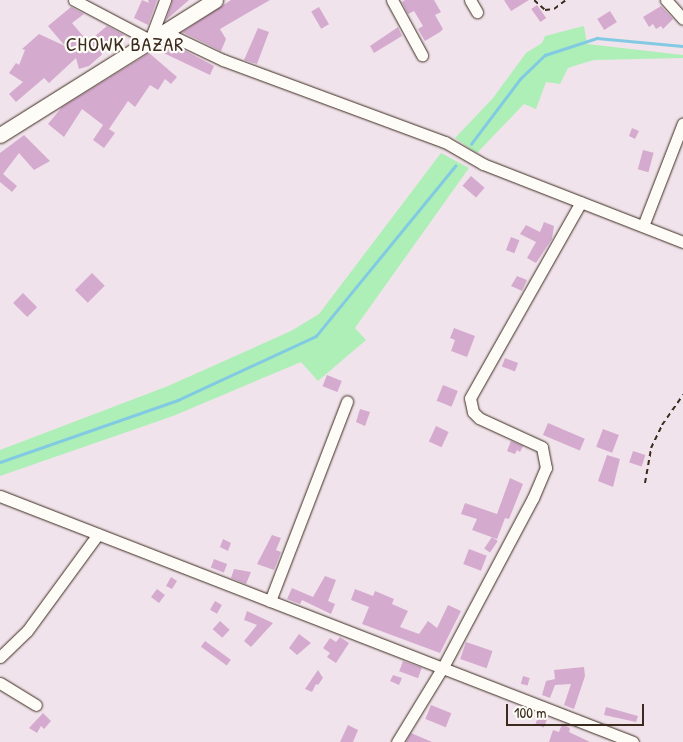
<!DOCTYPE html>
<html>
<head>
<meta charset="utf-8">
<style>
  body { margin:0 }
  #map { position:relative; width:683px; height:742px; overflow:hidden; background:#f1e3eb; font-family:"Patrick Hand",sans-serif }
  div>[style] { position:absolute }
  .green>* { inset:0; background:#aeefb7 }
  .stream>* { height:2.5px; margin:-1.25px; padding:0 1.25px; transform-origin:1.25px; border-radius:1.25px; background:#82cae3 }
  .building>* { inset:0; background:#d5aacf; transform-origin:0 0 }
  .path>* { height:2px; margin-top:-1px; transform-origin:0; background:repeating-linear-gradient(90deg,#3b2a1e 0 5px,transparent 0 9px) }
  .roads { filter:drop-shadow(0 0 1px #3b2a1e) drop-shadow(0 0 1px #3b2a1e) }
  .minor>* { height:11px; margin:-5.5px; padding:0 5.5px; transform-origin:5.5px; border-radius:5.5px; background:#fdfcf7 }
  .secondary>* { height:15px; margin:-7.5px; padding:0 7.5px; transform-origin:7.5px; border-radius:7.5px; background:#fdfcf7 }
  span { translate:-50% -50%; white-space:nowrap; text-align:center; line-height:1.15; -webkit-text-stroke:4.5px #fdfcf7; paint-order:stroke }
  .neighbourhood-label { font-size:20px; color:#3b2a1e; letter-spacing:1px }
  .scale { position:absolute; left:506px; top:704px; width:138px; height:22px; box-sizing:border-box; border:2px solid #3b2a1e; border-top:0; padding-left:6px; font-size:15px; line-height:18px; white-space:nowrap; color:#3b2a1e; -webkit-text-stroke:4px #fdfcf7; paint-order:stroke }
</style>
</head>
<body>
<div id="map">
  <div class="green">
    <i style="clip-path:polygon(584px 26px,587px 44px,683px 55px,683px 58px,594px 60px,577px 65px,568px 68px,560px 84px,546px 82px,536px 109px,524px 104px,477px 153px,455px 138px,493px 98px,526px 53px,542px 43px,545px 36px)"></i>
    <i style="clip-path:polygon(441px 153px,469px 168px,355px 328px,366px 340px,318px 381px,301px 362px,173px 416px,0 476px,0 450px,168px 386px,291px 331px,319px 314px)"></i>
  </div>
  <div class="stream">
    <i style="left:471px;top:144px;width:81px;rotate:-53deg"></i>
    <i style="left:520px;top:79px;width:35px;rotate:-44deg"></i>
    <i style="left:545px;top:55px;width:55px;rotate:-18.1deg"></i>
    <i style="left:597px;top:38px;width:86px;rotate:5.3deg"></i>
    <i style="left:0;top:462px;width:188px;rotate:-19.2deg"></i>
    <i style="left:178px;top:400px;width:152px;rotate:-24.9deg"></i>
    <i style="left:316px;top:336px;width:220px;rotate:-50.7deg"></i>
  </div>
  <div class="building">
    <i style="clip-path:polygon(142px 0,149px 3px,148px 0,157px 0,148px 25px,134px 18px)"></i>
    <i style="clip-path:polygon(172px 0,189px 0,166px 20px,172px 3px)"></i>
    <i style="clip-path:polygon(231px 0,270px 0,220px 29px,226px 39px,221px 51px,182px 32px)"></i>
    <i style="clip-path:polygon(405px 0,434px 0,441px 12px,435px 15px,443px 29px,440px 32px,425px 41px,418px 29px,423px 26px,414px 11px,408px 14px,402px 2px)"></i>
    <i style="clip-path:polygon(504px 0,529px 0,511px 11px)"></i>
    <i style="left:537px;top:5px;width:16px;height:7px;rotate:55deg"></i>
    <i style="clip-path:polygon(661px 6px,673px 19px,663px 29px,661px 26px,656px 29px,653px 24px,649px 27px,643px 17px)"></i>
    <i style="clip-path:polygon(71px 7px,84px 14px,72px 23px,88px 42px,107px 26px,124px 35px,89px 66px,79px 69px,76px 58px,49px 83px,44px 78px,16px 102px,9px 94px,23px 82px,9px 73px,16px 63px,19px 65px,25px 50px,22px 49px,39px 34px,65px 46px,48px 26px)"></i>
    <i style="left:319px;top:7px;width:20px;height:9px;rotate:60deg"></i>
    <i style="left:610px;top:11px;width:13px;height:15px;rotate:58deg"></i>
    <i style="clip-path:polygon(398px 27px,402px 36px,374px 53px,370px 46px)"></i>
    <i style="clip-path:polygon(258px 28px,269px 32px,257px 64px,244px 60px)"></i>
    <i style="clip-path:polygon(167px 41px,214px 66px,210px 75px,155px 49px)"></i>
    <i style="clip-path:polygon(149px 53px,177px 77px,171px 84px,165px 79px,158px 90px,150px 85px,135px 107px,128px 101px,109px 129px,115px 133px,104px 148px,93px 140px,103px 125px,82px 109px,64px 137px,48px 124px,62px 107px)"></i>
    <i style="clip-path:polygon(632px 128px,639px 131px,635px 139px,629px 136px)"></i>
    <i style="clip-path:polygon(24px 135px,50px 161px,34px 170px,19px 153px,3px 174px,17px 186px,12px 192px,0 182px,0 153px)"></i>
    <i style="left:643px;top:150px;width:11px;height:20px;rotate:15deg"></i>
    <i style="left:471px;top:176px;width:18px;height:13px;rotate:41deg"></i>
    <i style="clip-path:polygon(544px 222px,554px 226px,552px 239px,536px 263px,527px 258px,536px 242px,520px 234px,526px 225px,540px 232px)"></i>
    <i style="left:511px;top:237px;width:9px;height:14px;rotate:21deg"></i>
    <i style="left:92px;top:273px;width:18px;height:24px;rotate:45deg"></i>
    <i style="clip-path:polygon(517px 276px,527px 280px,522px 291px,511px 286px)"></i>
    <i style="left:23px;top:293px;width:20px;height:14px;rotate:45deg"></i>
    <i style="clip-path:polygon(454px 328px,475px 336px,467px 357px,451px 351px,455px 340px,450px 338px)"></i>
    <i style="left:505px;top:358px;width:14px;height:9px;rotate:21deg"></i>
    <i style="left:327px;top:375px;width:16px;height:12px;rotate:22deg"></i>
    <i style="left:443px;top:385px;width:16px;height:17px;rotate:22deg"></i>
    <i style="clip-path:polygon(360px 409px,370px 412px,365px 426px,356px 422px)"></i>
    <i style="left:548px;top:423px;width:40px;height:13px;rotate:23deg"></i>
    <i style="left:436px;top:426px;width:14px;height:17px;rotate:25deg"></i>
    <i style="left:603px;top:429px;width:17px;height:19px;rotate:21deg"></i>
    <i style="clip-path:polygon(511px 441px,523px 446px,520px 452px,517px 450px,515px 454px,507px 451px)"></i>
    <i style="left:633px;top:451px;width:13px;height:12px;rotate:18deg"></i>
    <i style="clip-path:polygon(607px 455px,620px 459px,613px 487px,598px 481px)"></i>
    <i style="clip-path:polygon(510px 478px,523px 484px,509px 519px,505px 518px,497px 539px,472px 530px,477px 519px,461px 514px,465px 503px,497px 514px)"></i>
    <i style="clip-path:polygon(272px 535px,281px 538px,276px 550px,281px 552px,274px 570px,257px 564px)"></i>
    <i style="left:492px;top:537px;width:7px;height:14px;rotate:34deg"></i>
    <i style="clip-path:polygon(223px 539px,231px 543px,228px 551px,220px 547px)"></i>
    <i style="left:469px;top:549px;width:19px;height:16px;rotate:21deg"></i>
    <i style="left:214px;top:559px;width:14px;height:9px;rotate:21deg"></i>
    <i style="clip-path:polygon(234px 569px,251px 572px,246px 584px,231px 578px)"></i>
    <i style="clip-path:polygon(325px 576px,336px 580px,328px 601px,335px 604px,331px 614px,302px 600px,300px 604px,287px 599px,292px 588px,313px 597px)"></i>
    <i style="clip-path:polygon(171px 577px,177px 581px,172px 589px,166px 586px)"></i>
    <i style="left:157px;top:589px;width:10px;height:10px;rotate:37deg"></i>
    <i style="clip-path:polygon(355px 589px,373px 596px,375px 591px,394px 599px,392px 604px,408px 611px,400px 627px,419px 634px,428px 621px,437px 628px,448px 605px,461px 611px,440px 653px,362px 624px,369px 607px,351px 600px)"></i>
    <i style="left:215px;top:601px;width:8px;height:10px;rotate:30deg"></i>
    <i style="clip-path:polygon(247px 611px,273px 623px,251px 647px,244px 641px,257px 625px,244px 620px)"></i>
    <i style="left:220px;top:621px;width:13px;height:11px;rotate:42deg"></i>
    <i style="clip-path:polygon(299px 634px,311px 643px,297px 655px,289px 648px)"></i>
    <i style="clip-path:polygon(340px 637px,349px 643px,336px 663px,327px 657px,330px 653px,323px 648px,330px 638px,336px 642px)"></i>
    <i style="left:205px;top:641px;width:32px;height:7px;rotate:36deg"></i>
    <i style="left:466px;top:642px;width:28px;height:18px;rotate:19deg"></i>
    <i style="left:403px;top:661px;width:20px;height:11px;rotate:20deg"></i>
    <i style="clip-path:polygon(584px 667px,585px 676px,574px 709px,564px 705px,571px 684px,555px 685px,550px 698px,542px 695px,546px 681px,555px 679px,554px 670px)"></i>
    <i style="clip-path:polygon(318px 670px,323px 678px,318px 685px,316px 684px,312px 692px,305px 689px)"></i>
    <i style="clip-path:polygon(393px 675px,402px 678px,399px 685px,390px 681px)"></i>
    <i style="left:523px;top:676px;width:7px;height:8px;rotate:16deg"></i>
    <i style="left:431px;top:705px;width:22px;height:15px;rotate:22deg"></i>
    <i style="clip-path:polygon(606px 707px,638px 716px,636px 722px,604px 715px)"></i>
    <i style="clip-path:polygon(43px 713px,51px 721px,44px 729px,41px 726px,37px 733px,29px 728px)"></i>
    <i style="left:539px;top:715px;width:9px;height:10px;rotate:21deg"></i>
    <i style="clip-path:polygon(562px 724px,570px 728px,569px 732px,590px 742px,549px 742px,553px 730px,559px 732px)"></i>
    <i style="clip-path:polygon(348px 725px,358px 730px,353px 742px,340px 742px)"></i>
    <i style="clip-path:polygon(411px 733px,432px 742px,406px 742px)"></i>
  </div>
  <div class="path">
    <i style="left:534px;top:0;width:15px;rotate:42deg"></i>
    <i style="left:545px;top:10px;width:9px;rotate:-6deg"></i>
    <i style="left:554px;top:9px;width:15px;rotate:-37deg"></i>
    <i style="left:645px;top:483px;width:36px;rotate:-80deg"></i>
    <i style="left:651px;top:448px;width:25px;rotate:-64deg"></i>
    <i style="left:662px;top:425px;width:37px;rotate:-55deg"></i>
  </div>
  <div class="roads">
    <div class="minor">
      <i style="left:74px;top:0;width:86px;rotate:27.8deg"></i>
      <i style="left:150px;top:40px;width:43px;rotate:-69.4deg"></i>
      <i style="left:392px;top:0;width:63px;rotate:61.4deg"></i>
      <i style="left:470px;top:0;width:14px;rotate:60deg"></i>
      <i style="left:666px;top:0;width:25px;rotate:48deg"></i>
      <i style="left:162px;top:31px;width:68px;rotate:25.4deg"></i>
      <i style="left:223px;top:60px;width:237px;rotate:20.3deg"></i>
      <i style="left:445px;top:142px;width:44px;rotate:30.1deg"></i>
      <i style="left:483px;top:164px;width:215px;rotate:21.3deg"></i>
      <i style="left:643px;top:226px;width:110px;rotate:-68.8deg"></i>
      <i style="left:0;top:496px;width:679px;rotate:21.24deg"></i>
      <i style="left:270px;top:601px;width:214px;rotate:-68.9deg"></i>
      <i style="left:0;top:657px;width:37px;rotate:-44deg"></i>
      <i style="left:27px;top:631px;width:120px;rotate:-53.8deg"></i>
      <i style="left:0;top:683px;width:42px;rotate:31.4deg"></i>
      <i style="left:397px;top:742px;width:88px;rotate:-58.5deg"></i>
      <i style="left:443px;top:667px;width:191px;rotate:-62deg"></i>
      <i style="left:533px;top:498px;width:33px;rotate:-67deg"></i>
      <i style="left:546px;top:468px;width:21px;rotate:-101deg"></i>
      <i style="left:542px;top:447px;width:69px;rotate:-155.3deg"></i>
      <i style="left:479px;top:418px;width:8px;rotate:-135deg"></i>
      <i style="left:473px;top:412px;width:14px;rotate:-102deg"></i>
      <i style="left:470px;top:398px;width:225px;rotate:-60.5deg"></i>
    </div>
    <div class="secondary">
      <i style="left:0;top:135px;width:254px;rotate:-32.1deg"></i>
    </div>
  </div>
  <div class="neighbourhood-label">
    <span style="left:125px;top:43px">CHOWK BAZAR</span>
  </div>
  <div class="scale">100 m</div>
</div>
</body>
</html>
